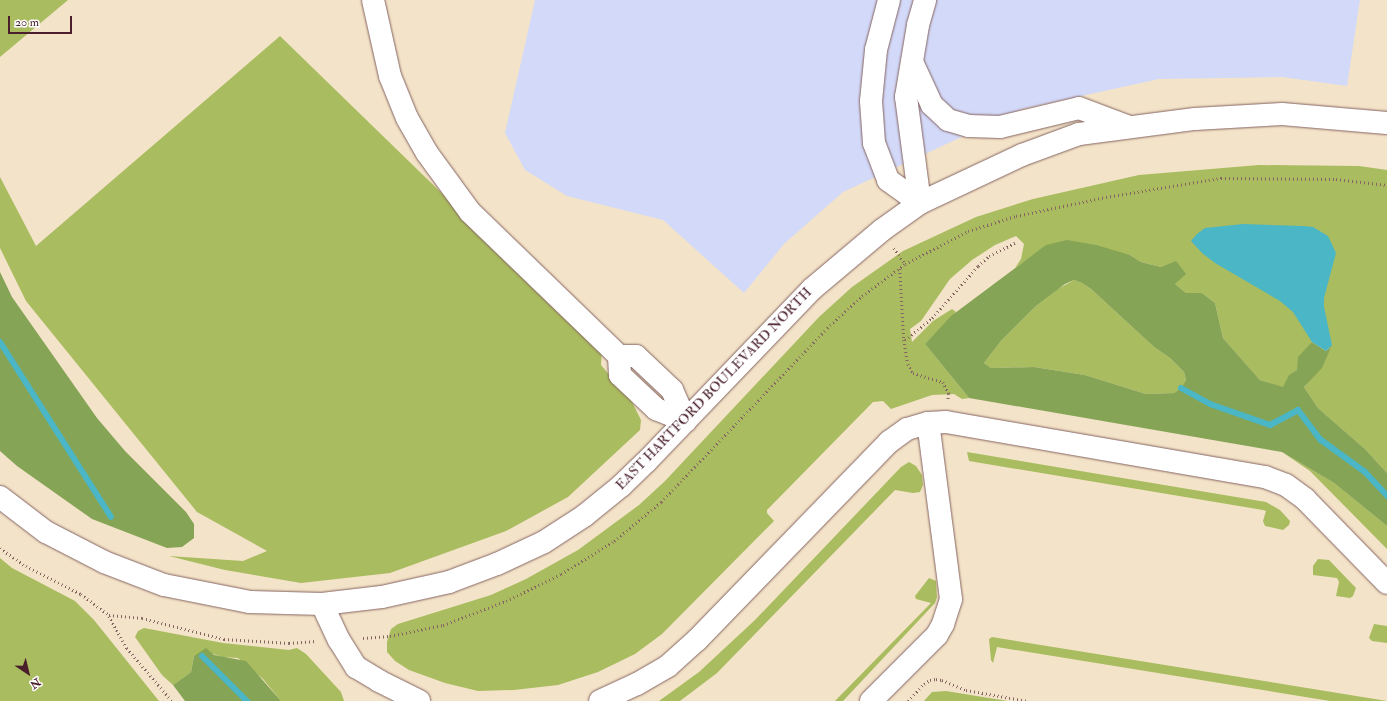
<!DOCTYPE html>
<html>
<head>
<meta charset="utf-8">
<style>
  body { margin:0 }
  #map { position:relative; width:1387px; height:701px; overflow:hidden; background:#f3e3c8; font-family:"IM FELL Double Pica",serif }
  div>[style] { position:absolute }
  .built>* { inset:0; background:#d3d9f9 }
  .green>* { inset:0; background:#a9bc5f }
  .forest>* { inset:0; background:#86a456 }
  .water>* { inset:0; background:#4ab6c6 }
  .stream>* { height:6px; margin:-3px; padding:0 3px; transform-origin:3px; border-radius:3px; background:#4ab6c6 }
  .path>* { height:2.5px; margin-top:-1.25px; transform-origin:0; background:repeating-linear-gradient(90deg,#856462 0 1px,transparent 0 4px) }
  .roads { filter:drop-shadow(0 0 1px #856462) drop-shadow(0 0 1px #856462) }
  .minor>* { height:22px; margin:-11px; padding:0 11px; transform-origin:11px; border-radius:11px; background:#fff }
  span { translate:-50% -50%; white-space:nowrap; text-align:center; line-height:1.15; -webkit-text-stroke:3.5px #fff; paint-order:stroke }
  .street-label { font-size:14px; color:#4a1f2b }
  .north { position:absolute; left:8px; top:653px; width:40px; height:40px; -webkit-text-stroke:3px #fff; paint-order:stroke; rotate:145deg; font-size:11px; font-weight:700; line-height:16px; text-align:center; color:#4a1f2b }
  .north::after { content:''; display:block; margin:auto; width:14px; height:18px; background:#4a1f2b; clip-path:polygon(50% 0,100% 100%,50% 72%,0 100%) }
  .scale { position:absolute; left:8px; top:16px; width:64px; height:18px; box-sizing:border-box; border:2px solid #4a1f2b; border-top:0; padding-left:5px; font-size:12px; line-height:14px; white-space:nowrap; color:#4a1f2b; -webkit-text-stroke:3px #fff; paint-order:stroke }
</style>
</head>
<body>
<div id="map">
  <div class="built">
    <i style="clip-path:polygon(535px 0,1360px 0,1347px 86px,1282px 77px,1159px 79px,1022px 109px,843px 192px,784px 244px,744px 293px,663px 220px,567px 196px,525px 170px,505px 133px)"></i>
  </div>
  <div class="green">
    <i style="clip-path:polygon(0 0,68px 0,0 57px)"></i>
    <i style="clip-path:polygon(280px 36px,602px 349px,601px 365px,632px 402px,641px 420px,640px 430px,568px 497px,506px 531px,390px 573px,301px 583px,225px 570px,169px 556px,243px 561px,267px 551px,197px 512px,26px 301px,0 248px,0 177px,36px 246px)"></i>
    <i style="clip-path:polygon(1259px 165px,1359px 166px,1387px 170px,1387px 473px,1365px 449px,1318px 408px,1304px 387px,1319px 370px,1331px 347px,1312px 342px,1297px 370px,1289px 376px,1284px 388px,1260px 380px,1223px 338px,1215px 303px,1202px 293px,1186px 293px,1175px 284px,1177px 262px,1161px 267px,1141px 262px,1130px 255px,1046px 246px,1015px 268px,1021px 259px,1024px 244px,1016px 236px,995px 245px,972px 260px,950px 279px,921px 321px,910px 329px,912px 342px,933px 321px,952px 309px,956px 312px,925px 344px,969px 398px,962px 399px,954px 394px,932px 395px,891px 409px,883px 401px,873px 402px,767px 510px,767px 513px,774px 521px,662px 634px,635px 654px,598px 672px,558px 685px,514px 690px,478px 691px,445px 683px,409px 670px,395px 661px,387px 652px,387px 642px,391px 629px,398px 624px,491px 595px,526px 579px,578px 550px,639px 505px,665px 481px,819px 317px,852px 287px,903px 251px,976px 217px,1033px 199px,1139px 175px)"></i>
    <i style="clip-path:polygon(1074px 280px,1082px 283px,1091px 289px,1154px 347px,1170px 358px,1184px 372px,1186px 380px,1181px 388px,1174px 393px,1146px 394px,1085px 375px,1034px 367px,991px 368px,984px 363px,1001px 341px,1036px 306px,1058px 289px)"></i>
    <i style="clip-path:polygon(967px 452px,1266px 502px,1280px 510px,1290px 521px,1289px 525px,1283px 530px,1265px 526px,1263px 521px,1266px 511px,1263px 510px,969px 461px)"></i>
    <i style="clip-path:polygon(1282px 452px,1334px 483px,1387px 526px,1387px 549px,1310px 471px)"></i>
    <i style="clip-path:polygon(909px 462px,916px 466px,922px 475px,923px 485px,920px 492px,913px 493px,895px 490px,717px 673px,680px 701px,659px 701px,699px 672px,755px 620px,901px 467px)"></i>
    <i style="clip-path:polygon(0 558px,12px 568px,75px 601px,94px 620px,159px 701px,0 701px)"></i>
    <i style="clip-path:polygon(1318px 559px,1329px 560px,1356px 588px,1353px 596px,1350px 598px,1336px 596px,1339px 582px,1337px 578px,1313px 575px,1313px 566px)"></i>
    <i style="clip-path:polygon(929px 578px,936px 581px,937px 597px,935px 603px,843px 701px,835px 701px,931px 603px,916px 599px,915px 596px)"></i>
    <i style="clip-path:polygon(1374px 624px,1387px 626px,1387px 643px,1372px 641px,1369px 638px)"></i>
    <i style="clip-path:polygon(144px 628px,223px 643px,289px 650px,297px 648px,306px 654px,341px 692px,344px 701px,281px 701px,263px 679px,238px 658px,222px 657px,210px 653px,194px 656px,191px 672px,173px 685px,162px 675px,135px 637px,138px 631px)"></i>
    <i style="clip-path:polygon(992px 637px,1387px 701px,1330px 701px,997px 647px,993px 663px,991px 660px,989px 639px)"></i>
    <i style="clip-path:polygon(946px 691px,989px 698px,1008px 701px,924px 701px,932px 692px)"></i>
  </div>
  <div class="forest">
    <i style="clip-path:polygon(evenodd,1067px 240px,1096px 245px,1130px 255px,1141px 262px,1161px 267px,1176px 261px,1186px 274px,1175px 284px,1186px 293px,1202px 293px,1215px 303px,1223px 338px,1260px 380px,1283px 387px,1289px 375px,1297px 370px,1298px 357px,1312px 342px,1326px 351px,1332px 345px,1322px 368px,1304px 387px,1318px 408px,1365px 449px,1387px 473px,1387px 526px,1334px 483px,1282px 452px,969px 398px,925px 344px,951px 316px,1046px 245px,1067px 240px,1074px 280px,1082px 283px,1091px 289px,1154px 347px,1170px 358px,1184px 372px,1186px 380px,1181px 388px,1174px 393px,1146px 394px,1085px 375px,1034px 367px,991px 368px,984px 363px,1001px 341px,1036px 306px,1065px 284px,1074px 280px)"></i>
    <i style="clip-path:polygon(0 272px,12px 297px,97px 418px,125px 451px,186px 512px,194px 524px,194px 538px,182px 547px,167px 548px,92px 519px,17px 466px,0 451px)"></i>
    <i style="clip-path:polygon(206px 648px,214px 655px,246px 661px,281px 701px,185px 701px,173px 685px,191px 672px,194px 656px)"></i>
  </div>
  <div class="water">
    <i style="clip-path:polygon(1243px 224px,1303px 226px,1313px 227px,1328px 236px,1336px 253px,1324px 298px,1324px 307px,1332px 345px,1326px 351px,1312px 342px,1293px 312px,1280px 301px,1215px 263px,1202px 253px,1191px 241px,1197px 234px,1205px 228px)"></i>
  </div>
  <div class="stream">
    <i style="left:0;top:342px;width:207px;rotate:57.6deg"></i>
    <i style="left:1181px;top:388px;width:33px;rotate:29deg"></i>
    <i style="left:1210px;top:404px;width:64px;rotate:19.3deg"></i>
    <i style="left:1270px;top:425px;width:32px;rotate:-28deg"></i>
    <i style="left:1298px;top:410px;width:38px;rotate:53deg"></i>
    <i style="left:1321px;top:440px;width:54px;rotate:36deg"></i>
    <i style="left:1365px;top:472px;width:33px;rotate:47deg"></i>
    <i style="left:202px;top:656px;width:64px;rotate:45deg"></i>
  </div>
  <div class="path">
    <i style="left:894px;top:248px;width:19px;rotate:55deg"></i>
    <i style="left:900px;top:269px;width:71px;rotate:86.8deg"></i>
    <i style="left:904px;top:340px;width:24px;rotate:81deg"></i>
    <i style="left:908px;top:364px;width:10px;rotate:61deg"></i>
    <i style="left:913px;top:373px;width:31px;rotate:17deg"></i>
    <i style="left:943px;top:382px;width:13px;rotate:63deg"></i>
    <i style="left:949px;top:394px;width:6px;rotate:99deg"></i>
    <i style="left:905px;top:340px;width:35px;rotate:-39deg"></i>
    <i style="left:932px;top:318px;width:69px;rotate:-48.5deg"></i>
    <i style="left:978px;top:266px;width:15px;rotate:-42deg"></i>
    <i style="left:989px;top:256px;width:29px;rotate:-27deg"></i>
    <i style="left:0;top:548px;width:32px;rotate:35deg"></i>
    <i style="left:26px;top:566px;width:62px;rotate:27deg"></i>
    <i style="left:81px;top:594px;width:35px;rotate:37deg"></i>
    <i style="left:109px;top:615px;width:33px;rotate:5deg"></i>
    <i style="left:142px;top:618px;width:85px;rotate:14.4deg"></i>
    <i style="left:224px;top:639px;width:65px;rotate:3.5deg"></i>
    <i style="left:289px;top:643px;width:27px;rotate:-4deg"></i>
    <i style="left:109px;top:616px;width:37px;rotate:61deg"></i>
    <i style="left:127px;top:648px;width:70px;rotate:49.7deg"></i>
    <i style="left:363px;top:638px;width:27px;rotate:-4deg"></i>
    <i style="left:390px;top:636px;width:54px;rotate:-11.7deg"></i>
    <i style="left:443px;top:625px;width:67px;rotate:-20.9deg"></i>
    <i style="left:506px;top:601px;width:61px;rotate:-26.1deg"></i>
    <i style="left:561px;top:574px;width:62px;rotate:-31.9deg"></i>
    <i style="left:614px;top:541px;width:61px;rotate:-39.7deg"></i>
    <i style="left:661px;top:502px;width:240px;rotate:-46.3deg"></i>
    <i style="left:827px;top:328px;width:47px;rotate:-42.4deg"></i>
    <i style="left:862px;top:296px;width:54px;rotate:-36.7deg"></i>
    <i style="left:905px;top:264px;width:71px;rotate:-27.6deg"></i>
    <i style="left:968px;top:231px;width:50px;rotate:-17.4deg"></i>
    <i style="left:1016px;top:216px;width:92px;rotate:-11.9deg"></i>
    <i style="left:1106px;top:197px;width:117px;rotate:-9.4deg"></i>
    <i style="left:1221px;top:178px;width:115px;rotate:0.5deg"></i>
    <i style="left:1336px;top:179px;width:51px;rotate:6.7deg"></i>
    <i style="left:908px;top:701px;width:23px;rotate:-47deg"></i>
    <i style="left:924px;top:684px;width:7px;rotate:-34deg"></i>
    <i style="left:930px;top:680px;width:6px;rotate:-9deg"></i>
    <i style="left:936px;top:679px;width:6px;rotate:9deg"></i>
    <i style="left:942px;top:680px;width:26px;rotate:23deg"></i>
    <i style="left:966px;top:690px;width:62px;rotate:10.2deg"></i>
  </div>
  <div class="roads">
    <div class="minor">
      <i style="left:373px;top:0;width:78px;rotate:77.4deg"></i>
      <i style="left:390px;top:76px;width:45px;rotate:68deg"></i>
      <i style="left:407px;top:118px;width:40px;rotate:60.3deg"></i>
      <i style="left:427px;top:153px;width:73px;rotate:53.9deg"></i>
      <i style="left:470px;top:212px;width:207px;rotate:44deg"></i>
      <i style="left:619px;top:356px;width:19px;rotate:87deg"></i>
      <i style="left:620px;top:375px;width:50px;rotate:43.4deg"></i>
      <i style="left:656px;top:409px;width:32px;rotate:22deg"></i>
      <i style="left:889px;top:0;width:52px;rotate:104.6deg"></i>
      <i style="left:876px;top:50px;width:51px;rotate:95.6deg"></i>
      <i style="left:871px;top:101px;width:42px;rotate:85.9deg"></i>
      <i style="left:874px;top:143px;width:40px;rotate:69deg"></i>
      <i style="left:888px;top:180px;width:39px;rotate:36deg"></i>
      <i style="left:912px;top:62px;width:47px;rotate:65.1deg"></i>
      <i style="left:932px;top:105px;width:22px;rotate:43deg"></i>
      <i style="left:948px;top:120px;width:22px;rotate:16deg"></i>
      <i style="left:969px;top:126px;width:31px;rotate:2deg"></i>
      <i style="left:1000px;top:127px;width:81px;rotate:-13.5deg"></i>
      <i style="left:1079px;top:108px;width:51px;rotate:20.6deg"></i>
      <i style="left:920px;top:203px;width:107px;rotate:-97.5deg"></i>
      <i style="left:906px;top:97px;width:73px;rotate:-80.5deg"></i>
      <i style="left:918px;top:25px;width:26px;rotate:-74deg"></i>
      <i style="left:619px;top:356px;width:17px"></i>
      <i style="left:636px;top:356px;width:50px;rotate:43.4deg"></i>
      <i style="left:672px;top:390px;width:34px;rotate:66deg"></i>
      <i style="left:0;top:497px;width:58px;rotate:37.3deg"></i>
      <i style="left:46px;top:532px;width:65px;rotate:27.3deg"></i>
      <i style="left:104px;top:562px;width:64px;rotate:21deg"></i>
      <i style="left:164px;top:585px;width:88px;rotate:11.2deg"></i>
      <i style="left:250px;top:602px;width:72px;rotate:1.6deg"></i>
      <i style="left:322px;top:604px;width:60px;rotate:-6.7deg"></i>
      <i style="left:382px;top:597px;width:69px;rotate:-12.6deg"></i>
      <i style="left:449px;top:582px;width:51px;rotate:-20.6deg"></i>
      <i style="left:497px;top:564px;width:52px;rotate:-25.1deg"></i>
      <i style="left:544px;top:542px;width:48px;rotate:-33deg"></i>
      <i style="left:584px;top:516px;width:48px;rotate:-39deg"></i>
      <i style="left:621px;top:486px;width:35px;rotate:-44deg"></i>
      <i style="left:646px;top:462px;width:240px;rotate:-46.2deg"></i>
      <i style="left:812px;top:289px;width:92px;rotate:-40.1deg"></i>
      <i style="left:882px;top:230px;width:47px;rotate:-35.4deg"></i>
      <i style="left:920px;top:203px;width:113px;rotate:-25.2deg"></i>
      <i style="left:1022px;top:155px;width:61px;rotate:-20.2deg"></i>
      <i style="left:1079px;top:134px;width:117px;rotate:-7.4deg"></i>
      <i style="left:1195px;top:119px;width:87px;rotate:-3.3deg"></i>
      <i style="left:1282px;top:114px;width:105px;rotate:4.9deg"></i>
      <i style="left:322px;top:604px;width:40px;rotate:65deg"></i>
      <i style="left:339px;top:640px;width:32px;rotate:58deg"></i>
      <i style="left:356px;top:667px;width:27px;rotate:31deg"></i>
      <i style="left:379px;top:681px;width:45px;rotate:26.6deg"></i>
      <i style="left:600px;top:701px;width:41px;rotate:-24.7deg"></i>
      <i style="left:637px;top:684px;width:36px;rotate:-30deg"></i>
      <i style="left:668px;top:666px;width:39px;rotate:-42deg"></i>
      <i style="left:697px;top:640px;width:276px;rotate:-45.9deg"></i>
      <i style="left:889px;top:442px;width:22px;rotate:-36deg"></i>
      <i style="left:907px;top:429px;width:22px;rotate:-16deg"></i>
      <i style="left:928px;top:423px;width:18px;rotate:-3deg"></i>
      <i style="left:946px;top:422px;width:324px;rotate:9.8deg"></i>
      <i style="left:1265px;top:477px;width:22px;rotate:21deg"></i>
      <i style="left:1286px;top:485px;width:24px;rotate:36deg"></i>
      <i style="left:1305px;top:499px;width:117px;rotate:45.7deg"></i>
      <i style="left:871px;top:701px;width:93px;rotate:-45deg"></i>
      <i style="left:937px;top:635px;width:13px;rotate:-61deg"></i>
      <i style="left:943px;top:624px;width:26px;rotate:-72deg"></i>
      <i style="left:951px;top:599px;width:177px;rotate:-97.4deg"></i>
    </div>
  </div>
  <div class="street-label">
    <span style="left:714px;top:389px;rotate:-46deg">EAST HARTFORD BOULEVARD NORTH</span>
  </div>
  <div class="north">N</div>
  <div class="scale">20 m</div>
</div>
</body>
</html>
